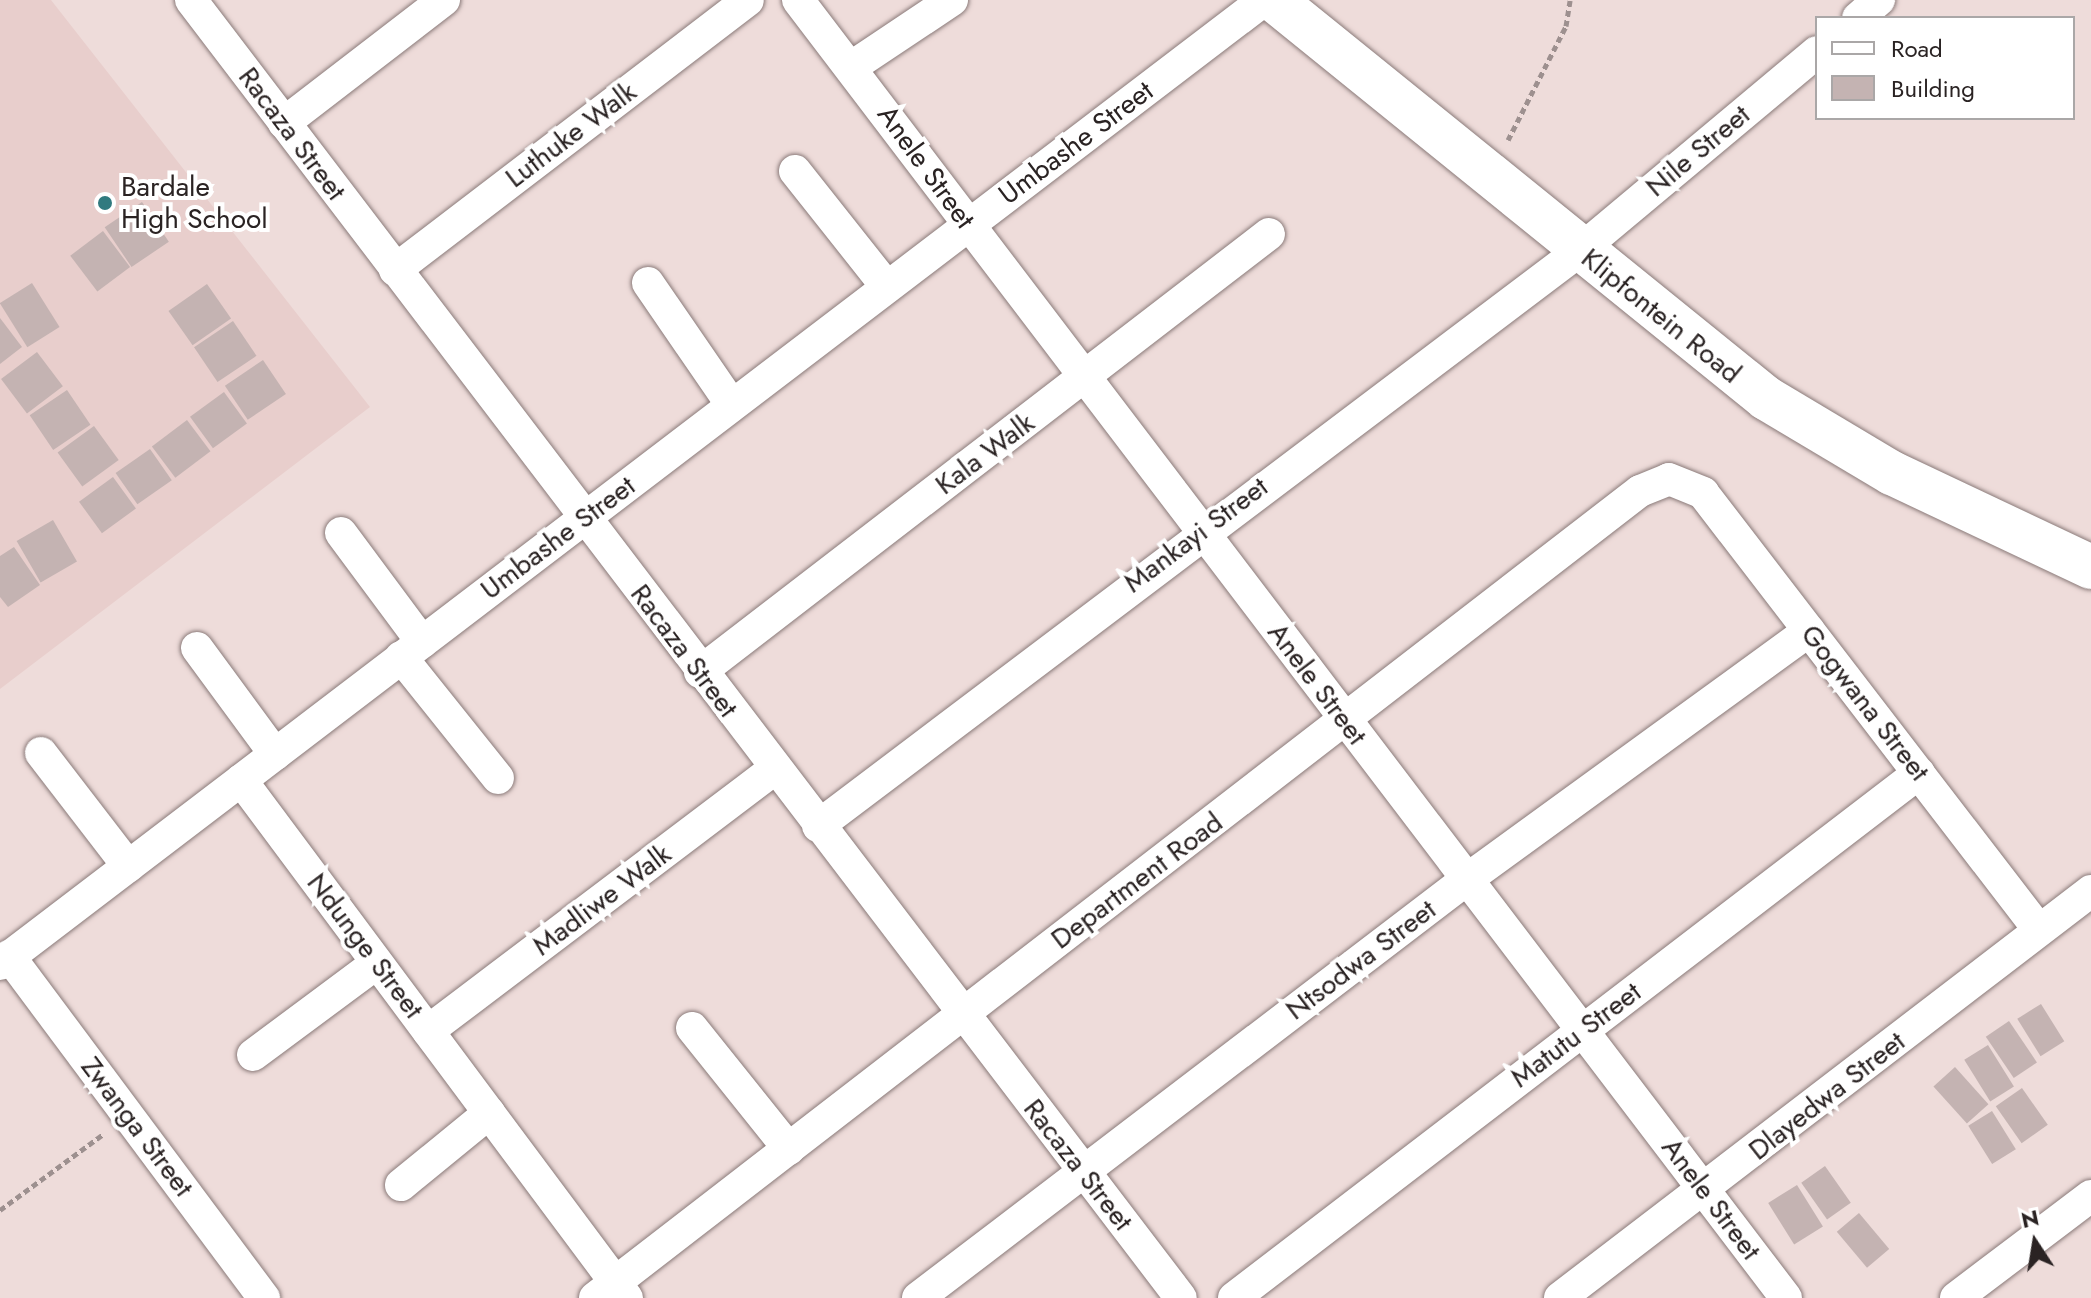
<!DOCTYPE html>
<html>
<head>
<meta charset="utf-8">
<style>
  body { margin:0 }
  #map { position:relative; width:2091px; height:1298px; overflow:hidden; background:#eedcda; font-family:Jost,sans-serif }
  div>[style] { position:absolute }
  .built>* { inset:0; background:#e8cecc }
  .building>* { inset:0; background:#c4b3b2; transform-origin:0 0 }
  .path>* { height:5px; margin-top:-2.5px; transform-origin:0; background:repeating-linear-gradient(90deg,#9d908f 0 6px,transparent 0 10px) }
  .roads { filter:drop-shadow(0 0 2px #8a7a79) drop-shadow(0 0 2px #8a7a79) }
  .street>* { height:32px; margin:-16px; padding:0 16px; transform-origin:16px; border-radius:16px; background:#fff }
  .secondary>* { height:44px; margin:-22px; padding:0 22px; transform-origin:22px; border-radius:22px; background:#fff }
  .dots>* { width:22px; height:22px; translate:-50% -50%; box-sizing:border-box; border:4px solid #fff; border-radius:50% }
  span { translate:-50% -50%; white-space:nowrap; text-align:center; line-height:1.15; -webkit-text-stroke:8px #fff; paint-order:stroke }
  .street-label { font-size:28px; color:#2a2323 }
  .poi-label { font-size:28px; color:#2a2323 }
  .left { translate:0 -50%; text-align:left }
  .legend { position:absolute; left:1815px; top:16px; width:260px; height:104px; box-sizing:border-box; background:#fff; border:2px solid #aaa7a7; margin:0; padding:10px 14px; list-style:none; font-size:24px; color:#2a2323 }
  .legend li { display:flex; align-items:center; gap:16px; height:40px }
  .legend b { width:40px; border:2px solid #aaa7a7 }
  .north { position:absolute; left:1995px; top:1202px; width:80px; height:80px; -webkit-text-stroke:6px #fff; paint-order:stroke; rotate:348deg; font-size:22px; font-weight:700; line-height:32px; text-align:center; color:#2a2323 }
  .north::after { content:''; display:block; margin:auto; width:28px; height:36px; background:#2a2323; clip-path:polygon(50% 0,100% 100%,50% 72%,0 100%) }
</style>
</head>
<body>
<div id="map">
  <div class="built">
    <i style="clip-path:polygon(0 0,51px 0,370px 407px,0 689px)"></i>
  </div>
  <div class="building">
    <i style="left:142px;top:202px;width:48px;height:45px;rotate:56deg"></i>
    <i style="left:103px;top:231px;width:45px;height:41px;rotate:53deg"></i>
    <i style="left:32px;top:283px;width:52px;height:38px;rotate:58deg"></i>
    <i style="left:207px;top:284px;width:42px;height:47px;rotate:55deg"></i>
    <i style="clip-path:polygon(0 318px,22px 347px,0 364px)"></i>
    <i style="left:233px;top:321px;width:42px;height:47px;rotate:56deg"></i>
    <i style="left:37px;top:352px;width:43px;height:45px;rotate:53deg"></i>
    <i style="left:263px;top:360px;width:41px;height:46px;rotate:56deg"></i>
    <i style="left:67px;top:390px;width:42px;height:45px;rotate:56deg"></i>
    <i style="left:224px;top:392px;width:39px;height:42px;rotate:54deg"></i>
    <i style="left:187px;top:420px;width:39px;height:44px;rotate:53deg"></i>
    <i style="left:94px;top:426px;width:42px;height:45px;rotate:54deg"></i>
    <i style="left:150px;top:449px;width:38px;height:42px;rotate:55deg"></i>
    <i style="left:113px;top:477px;width:39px;height:42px;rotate:54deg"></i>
    <i style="left:53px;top:520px;width:48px;height:42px;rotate:60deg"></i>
    <i style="clip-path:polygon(14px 547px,40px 585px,8px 607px,0 597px,0 556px)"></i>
    <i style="left:2041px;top:1004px;width:44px;height:28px;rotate:58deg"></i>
    <i style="left:2009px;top:1021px;width:50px;height:28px;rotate:56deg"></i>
    <i style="left:1988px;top:1045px;width:49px;height:28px;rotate:58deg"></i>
    <i style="left:1955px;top:1067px;width:50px;height:29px;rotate:48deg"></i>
    <i style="left:2022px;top:1088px;width:45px;height:32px;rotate:55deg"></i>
    <i style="left:1992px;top:1111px;width:45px;height:28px;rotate:58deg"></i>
    <i style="left:1825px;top:1166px;width:45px;height:29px;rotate:55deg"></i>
    <i style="left:1797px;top:1185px;width:49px;height:34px;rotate:58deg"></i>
    <i style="left:1859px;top:1213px;width:47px;height:29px;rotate:50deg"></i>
  </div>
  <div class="path">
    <i style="left:1508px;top:140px;width:128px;rotate:-63deg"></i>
    <i style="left:1566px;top:26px;width:26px;rotate:-81deg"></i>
    <i style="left:0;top:1210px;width:127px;rotate:-36.3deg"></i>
  </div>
  <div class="roads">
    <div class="street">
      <i style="left:191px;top:0;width:1632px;rotate:52.67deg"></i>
      <i style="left:798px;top:0;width:1631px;rotate:52.72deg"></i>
      <i style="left:1858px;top:18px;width:28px;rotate:-41deg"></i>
      <i style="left:853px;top:66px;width:119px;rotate:-33.7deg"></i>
      <i style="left:284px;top:123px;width:202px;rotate:-37.6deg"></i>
      <i style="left:795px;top:171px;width:148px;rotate:51.6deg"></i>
      <i style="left:395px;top:270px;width:444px;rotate:-37.4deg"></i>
      <i style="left:648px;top:283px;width:148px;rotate:55.5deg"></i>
      <i style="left:341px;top:533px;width:136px;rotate:53.4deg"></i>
      <i style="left:197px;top:648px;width:132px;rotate:53.7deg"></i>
      <i style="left:401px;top:657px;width:155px;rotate:51.3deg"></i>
      <i style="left:700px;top:672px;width:718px;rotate:-37.59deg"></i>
      <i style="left:41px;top:753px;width:143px;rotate:52.4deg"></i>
      <i style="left:241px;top:780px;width:646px;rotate:53.31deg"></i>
      <i style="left:818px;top:826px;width:954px;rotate:-37.07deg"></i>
      <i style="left:1579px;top:251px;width:310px;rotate:-39.9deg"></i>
      <i style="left:9px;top:956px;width:427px;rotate:53.3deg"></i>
      <i style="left:0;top:964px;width:1590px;rotate:-37.33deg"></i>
      <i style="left:692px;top:1028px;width:155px;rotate:51.3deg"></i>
      <i style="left:428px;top:1031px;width:435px;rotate:-37.1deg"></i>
      <i style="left:253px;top:1055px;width:154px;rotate:-36.6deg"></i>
      <i style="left:401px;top:1185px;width:114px;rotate:-39.3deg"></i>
      <i style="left:595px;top:1298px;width:1320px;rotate:-37.68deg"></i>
      <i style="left:1640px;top:491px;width:31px;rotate:-22deg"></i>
      <i style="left:1669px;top:479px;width:37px;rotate:22deg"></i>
      <i style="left:1703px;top:493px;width:551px;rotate:52.44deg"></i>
      <i style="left:918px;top:1298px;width:689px;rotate:-37.34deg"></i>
      <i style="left:1466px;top:880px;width:424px;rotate:-36deg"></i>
      <i style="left:1234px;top:1298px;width:863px;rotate:-37.47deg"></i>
      <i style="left:1560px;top:1298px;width:669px;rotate:-37.47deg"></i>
      <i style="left:1956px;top:1298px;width:169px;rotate:-37.1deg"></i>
    </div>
    <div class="secondary">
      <i style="left:1274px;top:0;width:633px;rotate:38.97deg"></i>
      <i style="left:1766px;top:398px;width:147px;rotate:30.8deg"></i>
      <i style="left:1892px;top:473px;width:220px;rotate:25.3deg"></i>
    </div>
  </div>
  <div class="dots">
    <i style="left:105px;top:203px;background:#317a7f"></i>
  </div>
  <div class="street-label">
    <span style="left:292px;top:134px;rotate:53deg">Racaza Street</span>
    <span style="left:571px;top:135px;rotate:-37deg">Luthuke Walk</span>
    <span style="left:1076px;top:143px;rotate:-37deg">Umbashe Street</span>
    <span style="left:1698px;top:151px;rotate:-40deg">Nile Street</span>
    <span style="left:926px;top:167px;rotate:54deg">Anele Street</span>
    <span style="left:1661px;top:316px;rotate:39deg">Klipfontein Road</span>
    <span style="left:985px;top:454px;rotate:-37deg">Kala Walk</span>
    <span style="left:1196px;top:535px;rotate:-37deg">Mankayi Street</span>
    <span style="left:558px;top:538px;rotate:-37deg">Umbashe Street</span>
    <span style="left:684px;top:651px;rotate:53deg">Racaza Street</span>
    <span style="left:1317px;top:684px;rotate:53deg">Anele Street</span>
    <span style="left:1865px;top:703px;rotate:52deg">Gogwana Street</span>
    <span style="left:1137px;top:881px;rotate:-37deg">Department Road</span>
    <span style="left:602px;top:900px;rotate:-37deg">Madliwe Walk</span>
    <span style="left:365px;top:946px;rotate:53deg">Ndunge Street</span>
    <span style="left:1361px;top:960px;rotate:-37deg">Ntsodwa Street</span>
    <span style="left:1576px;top:1035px;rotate:-37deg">Matutu Street</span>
    <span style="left:1827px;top:1096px;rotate:-38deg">Dlayedwa Street</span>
    <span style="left:137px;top:1127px;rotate:53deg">Zwanga Street</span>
    <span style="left:1078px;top:1165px;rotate:52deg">Racaza Street</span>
    <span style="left:1711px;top:1199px;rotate:53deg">Anele Street</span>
  </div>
  <div class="poi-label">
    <span class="left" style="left:121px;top:203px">Bardale<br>High School</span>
  </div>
  <ul class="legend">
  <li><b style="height:10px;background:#fff"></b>Road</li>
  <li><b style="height:22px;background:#c4b3b2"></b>Building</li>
  </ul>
  <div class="north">N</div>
</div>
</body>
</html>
